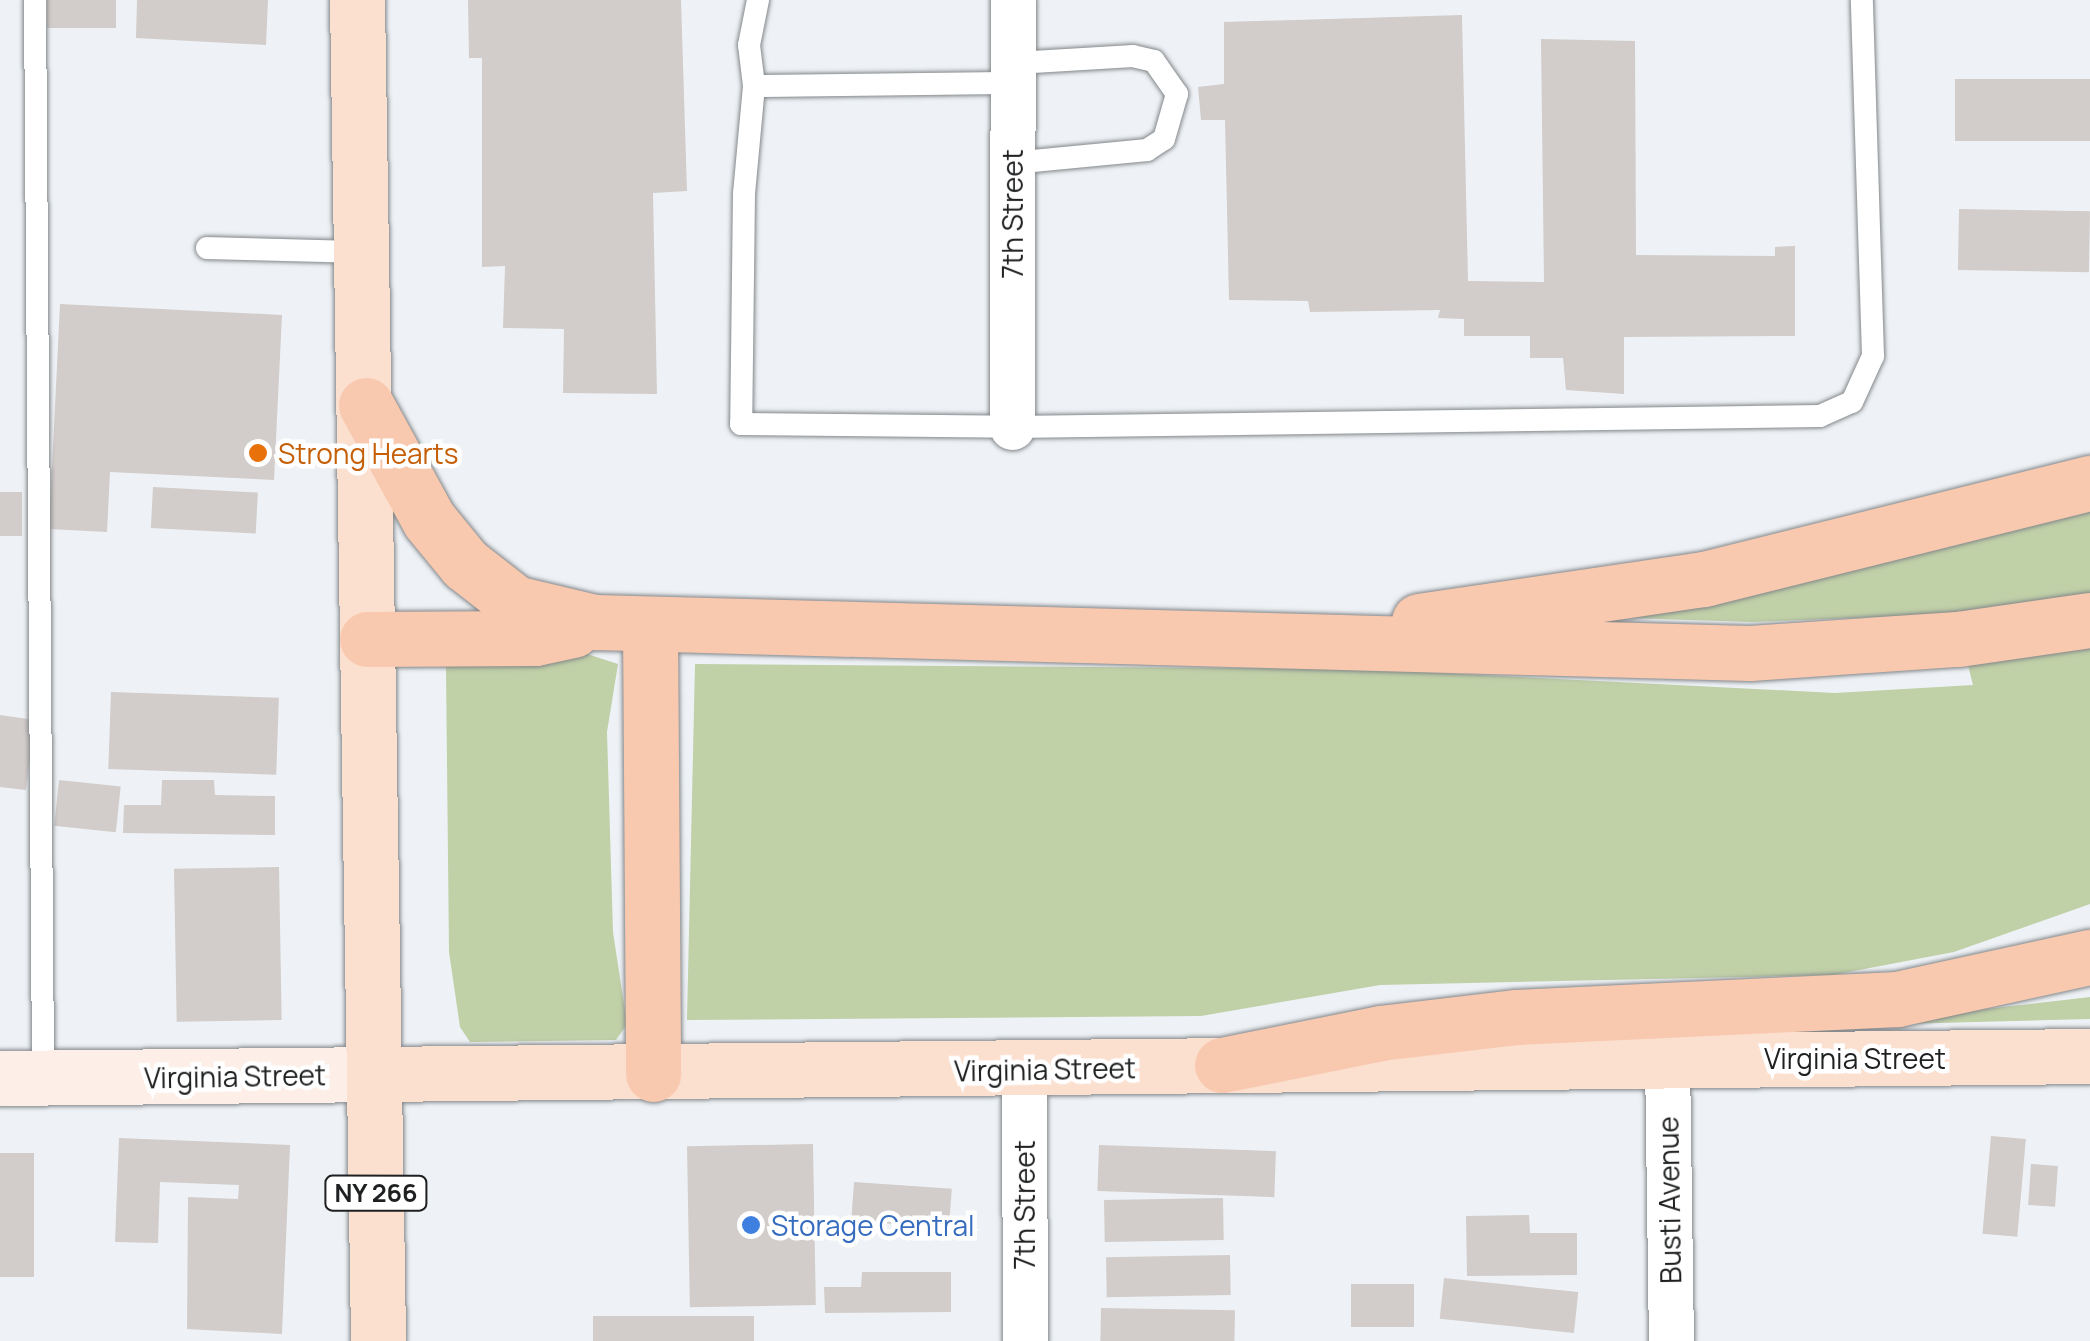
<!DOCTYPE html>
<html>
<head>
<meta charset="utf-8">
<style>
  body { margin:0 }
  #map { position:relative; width:2090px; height:1341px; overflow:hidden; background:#eef2f6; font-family:Manrope,sans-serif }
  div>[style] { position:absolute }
  .green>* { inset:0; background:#c0d0a7 }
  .building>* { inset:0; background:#d2ccca; transform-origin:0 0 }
  .roads { filter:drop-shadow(0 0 2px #83878a) drop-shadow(0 0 2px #83878a) }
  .service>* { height:22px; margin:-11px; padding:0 11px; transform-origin:11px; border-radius:11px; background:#fff }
  .minor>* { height:45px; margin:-22.5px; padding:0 22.5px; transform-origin:22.5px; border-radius:22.5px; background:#fff }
  .secondary>* { height:55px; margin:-27.5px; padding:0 27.5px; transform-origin:27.5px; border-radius:27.5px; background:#fdefe7 }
  .primary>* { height:55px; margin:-27.5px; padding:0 27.5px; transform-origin:27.5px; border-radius:27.5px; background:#fbdfcf }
  .motorway>* { height:55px; margin:-27.5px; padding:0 27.5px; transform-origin:27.5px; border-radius:27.5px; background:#f9c9af }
  .dots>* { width:28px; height:28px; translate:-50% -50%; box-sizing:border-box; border:5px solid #fff; border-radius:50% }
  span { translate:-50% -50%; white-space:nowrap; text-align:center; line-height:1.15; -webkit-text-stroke:9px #fff; paint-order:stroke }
  .shield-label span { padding:2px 8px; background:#fff; border:2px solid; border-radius:8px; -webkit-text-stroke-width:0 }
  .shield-label { font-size:25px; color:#1f2021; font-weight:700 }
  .street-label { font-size:28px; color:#1f2021 }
  .food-label { font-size:28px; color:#c56008 }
  .left { translate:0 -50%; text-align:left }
  .shop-label { font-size:28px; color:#366cbe }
</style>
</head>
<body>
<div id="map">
  <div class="green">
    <i style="clip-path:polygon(2090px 511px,2090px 904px,1954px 952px,1833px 975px,1380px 985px,1201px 1016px,687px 1020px,695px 664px,1361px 669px,1835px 693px,1973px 685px,1955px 614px,1752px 622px,1628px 618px)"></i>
    <i style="clip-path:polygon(452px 652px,584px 653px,618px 664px,607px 732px,613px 932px,627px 1024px,616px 1040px,470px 1042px,460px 1027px,449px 952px,446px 668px)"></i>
    <i style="clip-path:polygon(2090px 997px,2090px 1019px,1901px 1024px,1900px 1019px)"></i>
  </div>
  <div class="building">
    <i style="left:47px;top:0;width:69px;height:28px"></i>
    <i style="clip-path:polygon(137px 0,268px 0,266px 45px,136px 38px)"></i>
    <i style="clip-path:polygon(468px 0,681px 0,687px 191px,653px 193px,657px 394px,563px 393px,564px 329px,503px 328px,505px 266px,482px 267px,482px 58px,469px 58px)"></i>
    <i style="clip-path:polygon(1462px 15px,1468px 281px,1544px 282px,1541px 39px,1635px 41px,1636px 255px,1775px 256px,1775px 247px,1795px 246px,1795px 336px,1624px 337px,1624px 394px,1566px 390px,1563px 358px,1530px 358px,1530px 336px,1464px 336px,1464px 319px,1438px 318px,1440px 310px,1310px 312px,1308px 301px,1229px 300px,1225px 120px,1201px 120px,1198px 87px,1224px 84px,1224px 22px)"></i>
    <i style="left:1955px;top:79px;width:135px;height:62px"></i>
    <i style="left:1959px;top:209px;width:131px;height:61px;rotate:1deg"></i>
    <i style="clip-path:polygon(60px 304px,282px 315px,274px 480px,110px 472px,107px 532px,49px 529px)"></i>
    <i style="left:153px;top:487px;width:105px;height:41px;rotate:3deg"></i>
    <i style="left:0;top:492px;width:22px;height:44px"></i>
    <i style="left:111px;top:692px;width:168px;height:77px;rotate:2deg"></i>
    <i style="clip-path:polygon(0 715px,35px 720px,26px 790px,0 787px)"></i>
    <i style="left:59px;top:780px;width:62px;height:46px;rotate:6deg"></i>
    <i style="clip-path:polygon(162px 780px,214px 780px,215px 795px,275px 796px,275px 835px,123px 833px,124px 805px,161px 805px)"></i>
    <i style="left:279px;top:867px;width:153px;height:105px;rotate:89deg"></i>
    <i style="left:1991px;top:1136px;width:35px;height:98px;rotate:5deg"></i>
    <i style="clip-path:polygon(119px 1138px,290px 1145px,282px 1334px,187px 1329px,188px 1197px,238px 1199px,239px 1185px,160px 1182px,158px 1243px,115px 1242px)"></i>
    <i style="left:813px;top:1144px;width:161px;height:126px;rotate:89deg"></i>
    <i style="left:1099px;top:1145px;width:177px;height:46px;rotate:2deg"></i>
    <i style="left:0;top:1153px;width:34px;height:124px"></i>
    <i style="left:2031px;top:1164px;width:27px;height:41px;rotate:4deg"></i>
    <i style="left:854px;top:1182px;width:98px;height:39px;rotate:4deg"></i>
    <i style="left:1223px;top:1198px;width:42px;height:119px;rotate:89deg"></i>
    <i style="clip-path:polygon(1529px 1215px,1530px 1233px,1577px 1233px,1577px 1275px,1467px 1276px,1466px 1216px)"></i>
    <i style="left:1230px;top:1255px;width:40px;height:124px;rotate:89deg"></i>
    <i style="clip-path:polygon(862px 1272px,951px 1272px,951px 1312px,825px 1313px,824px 1287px,861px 1287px)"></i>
    <i style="left:1444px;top:1278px;width:135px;height:41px;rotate:6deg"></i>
    <i style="left:1351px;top:1284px;width:63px;height:43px"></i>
    <i style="left:1101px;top:1308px;width:134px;height:33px;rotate:1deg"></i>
    <i style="left:754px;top:1316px;width:25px;height:161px;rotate:90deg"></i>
  </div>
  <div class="roads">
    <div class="service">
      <i style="left:35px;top:0;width:1078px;rotate:89.57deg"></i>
      <i style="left:758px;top:0;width:46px;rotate:101.3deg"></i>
      <i style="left:749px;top:45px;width:41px;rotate:83deg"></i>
      <i style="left:754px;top:86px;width:259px;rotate:-0.7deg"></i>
      <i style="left:754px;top:86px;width:107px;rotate:95.3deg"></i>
      <i style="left:744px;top:193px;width:231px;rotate:90.7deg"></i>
      <i style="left:741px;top:424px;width:271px;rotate:0.6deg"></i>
      <i style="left:1012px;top:427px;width:808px;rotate:-0.78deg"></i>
      <i style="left:1820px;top:416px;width:35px;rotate:-24deg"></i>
      <i style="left:1852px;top:402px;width:51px;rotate:-65.5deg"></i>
      <i style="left:1873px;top:356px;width:356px;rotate:-91.8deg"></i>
      <i style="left:1012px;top:163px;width:136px;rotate:-5.5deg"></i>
      <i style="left:1147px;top:150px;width:20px;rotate:-33deg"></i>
      <i style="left:1164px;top:139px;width:47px;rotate:-73.9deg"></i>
      <i style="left:1177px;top:94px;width:40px;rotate:-124.9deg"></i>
      <i style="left:1154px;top:61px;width:22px;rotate:-167deg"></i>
      <i style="left:1133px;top:56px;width:117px;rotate:176.6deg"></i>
      <i style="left:207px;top:248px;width:156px;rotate:1.5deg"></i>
    </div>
    <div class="minor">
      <i style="left:1012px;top:427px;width:427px;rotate:-89.9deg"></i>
      <i style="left:1667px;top:1058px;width:283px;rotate:89.2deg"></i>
      <i style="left:1024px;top:1070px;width:271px;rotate:89.8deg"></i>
    </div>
    <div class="secondary">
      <i style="left:0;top:1078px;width:375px;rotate:-0.6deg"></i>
    </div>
    <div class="primary">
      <i style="left:357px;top:0;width:1341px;rotate:89.1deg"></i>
      <i style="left:375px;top:1074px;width:1715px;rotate:-0.6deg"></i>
    </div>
    <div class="motorway">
      <i style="left:366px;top:405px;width:131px;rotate:61.3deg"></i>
      <i style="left:429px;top:520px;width:57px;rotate:50.7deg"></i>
      <i style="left:465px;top:564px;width:63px;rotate:38deg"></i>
      <i style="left:515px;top:603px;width:82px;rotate:13.4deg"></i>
      <i style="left:595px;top:622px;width:1155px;rotate:1.54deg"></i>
      <i style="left:1750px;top:653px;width:208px;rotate:-3.9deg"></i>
      <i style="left:1958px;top:639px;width:133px;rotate:-8.2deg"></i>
      <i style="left:1419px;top:621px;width:288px;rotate:-8.4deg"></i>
      <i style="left:1704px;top:579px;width:398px;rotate:-14deg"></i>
      <i style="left:650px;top:624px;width:450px;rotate:89.6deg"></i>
      <i style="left:367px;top:639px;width:168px;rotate:-0.3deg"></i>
      <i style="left:535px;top:638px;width:39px;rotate:-12deg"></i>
      <i style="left:1222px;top:1065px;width:161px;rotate:-11.4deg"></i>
      <i style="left:1380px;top:1033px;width:138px;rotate:-6.7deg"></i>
      <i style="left:1517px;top:1017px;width:380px;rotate:-2.7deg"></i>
      <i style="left:1897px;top:999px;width:198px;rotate:-12.3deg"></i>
    </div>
  </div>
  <div class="dots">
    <i style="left:258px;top:453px;background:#e8710a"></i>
    <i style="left:751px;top:1225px;background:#3f7fe0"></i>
  </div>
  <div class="shield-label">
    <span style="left:376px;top:1193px">NY 266</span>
  </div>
  <div class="street-label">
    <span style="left:1012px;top:214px;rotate:-90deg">7th Street</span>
    <span style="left:1855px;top:1058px">Virginia Street</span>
    <span style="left:1045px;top:1069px;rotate:-1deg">Virginia Street</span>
    <span style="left:235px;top:1076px;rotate:-1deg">Virginia Street</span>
    <span style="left:1669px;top:1200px;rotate:-91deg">Busti Avenue</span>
    <span style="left:1024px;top:1205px;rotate:-90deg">7th Street</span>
  </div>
  <div class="food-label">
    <span class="left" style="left:278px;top:453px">Strong Hearts</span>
  </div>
  <div class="shop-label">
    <span class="left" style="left:771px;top:1225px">Storage Central</span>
  </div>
</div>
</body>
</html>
